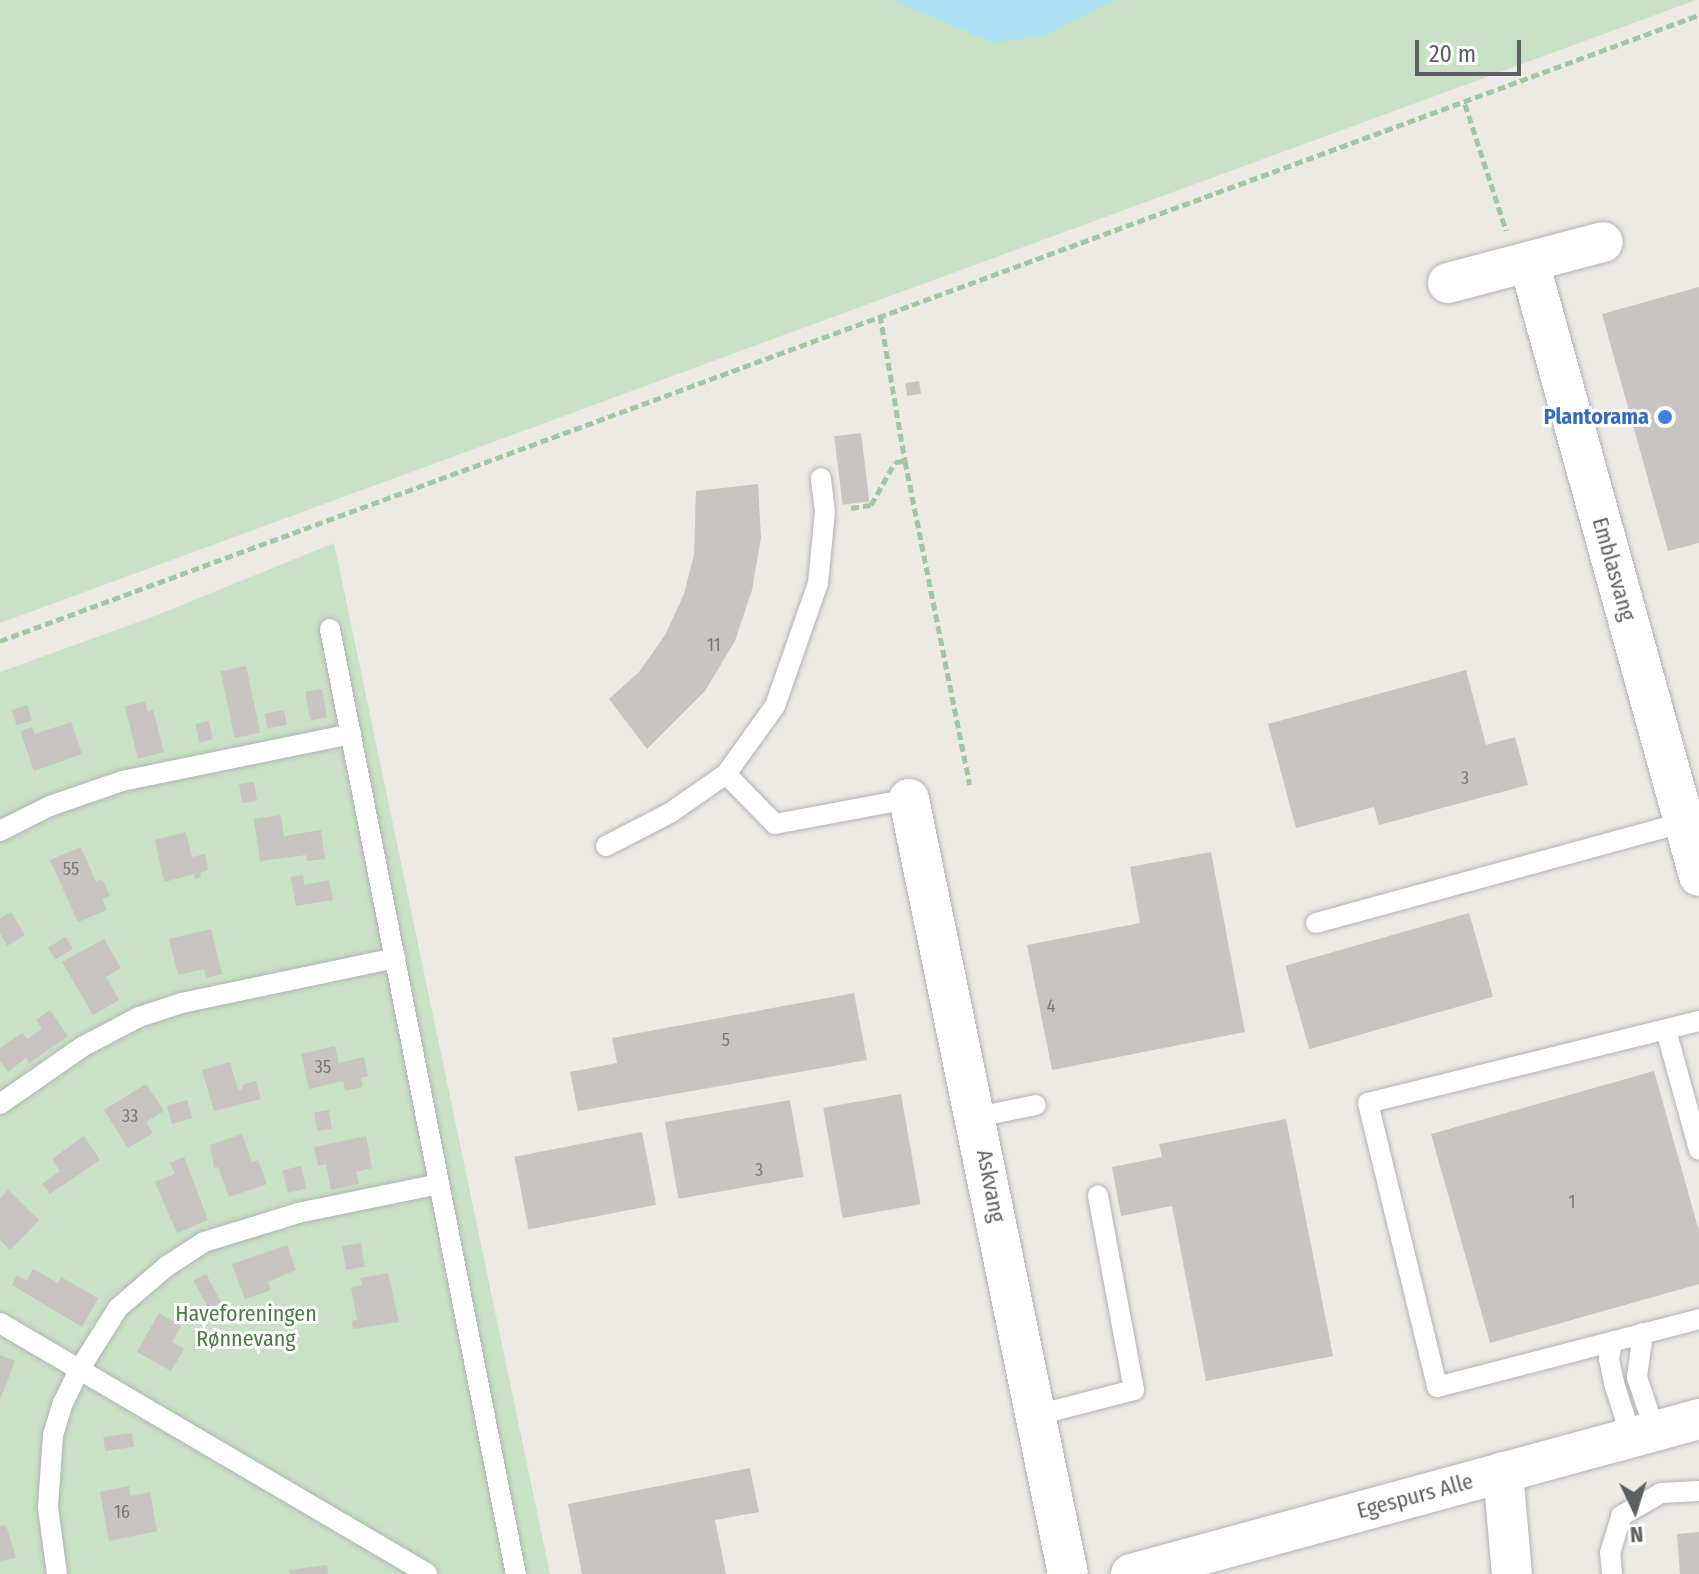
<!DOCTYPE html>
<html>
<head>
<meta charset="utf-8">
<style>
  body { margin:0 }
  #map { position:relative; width:1699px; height:1574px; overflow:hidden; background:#ede9e4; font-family:"Fira Sans Condensed",sans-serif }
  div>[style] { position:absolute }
  .green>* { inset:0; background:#c9e1c4 }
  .water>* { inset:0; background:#ade2f4 }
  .building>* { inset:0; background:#c8c4c1; transform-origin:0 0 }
  .path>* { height:5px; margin-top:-2.5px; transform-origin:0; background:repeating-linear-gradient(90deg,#a1c6a5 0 8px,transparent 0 12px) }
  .roads { filter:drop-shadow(0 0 2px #afb2b5) drop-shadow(0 0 2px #afb2b5) }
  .service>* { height:20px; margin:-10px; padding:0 10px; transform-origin:10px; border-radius:10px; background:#fff }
  .minor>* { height:40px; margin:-20px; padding:0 20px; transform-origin:20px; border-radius:20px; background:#fff }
  .dots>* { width:22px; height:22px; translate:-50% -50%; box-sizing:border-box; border:4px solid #fff; border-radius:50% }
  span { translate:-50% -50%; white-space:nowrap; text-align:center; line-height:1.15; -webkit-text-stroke:6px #fff; paint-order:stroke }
  .number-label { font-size:18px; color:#77797a }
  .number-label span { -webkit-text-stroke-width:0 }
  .shop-label { font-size:22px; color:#366cbe; font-weight:700 }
  .right { translate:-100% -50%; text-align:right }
  .street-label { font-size:22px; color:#5c6063 }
  .park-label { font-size:22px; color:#487e3f }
  .north { position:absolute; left:1595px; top:1470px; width:80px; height:80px; -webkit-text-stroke:6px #fff; paint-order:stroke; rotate:176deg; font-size:22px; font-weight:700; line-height:32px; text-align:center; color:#5c6063 }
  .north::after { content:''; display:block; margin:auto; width:28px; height:36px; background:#5c6063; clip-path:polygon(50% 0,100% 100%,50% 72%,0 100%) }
  .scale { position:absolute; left:1415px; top:40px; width:106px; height:36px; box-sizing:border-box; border:4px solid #5c6063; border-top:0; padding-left:10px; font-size:24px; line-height:28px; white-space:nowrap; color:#5c6063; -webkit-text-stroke:6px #fff; paint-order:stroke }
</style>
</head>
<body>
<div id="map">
  <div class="green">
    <i style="clip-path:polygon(0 0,1696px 0,0 623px)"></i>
    <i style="clip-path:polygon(334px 543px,550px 1574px,0 1574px,0 672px,155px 616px)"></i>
  </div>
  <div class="water">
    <i style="clip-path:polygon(892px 0,1113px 0,1045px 35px,994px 43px)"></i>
  </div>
  <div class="building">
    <i style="clip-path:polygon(1699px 287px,1699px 543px,1668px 551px,1602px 314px)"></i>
    <i style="left:919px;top:381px;width:13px;height:14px;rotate:81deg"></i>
    <i style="left:861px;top:433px;width:69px;height:27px;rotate:83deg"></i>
    <i style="clip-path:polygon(758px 484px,761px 537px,752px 590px,735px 641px,705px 691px,647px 749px,609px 699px,639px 672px,665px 635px,684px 594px,694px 555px,696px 491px)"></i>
    <i style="left:246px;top:666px;width:68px;height:26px;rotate:78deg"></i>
    <i style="clip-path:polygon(1466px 670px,1486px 745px,1515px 737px,1528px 785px,1379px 825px,1374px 807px,1296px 828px,1268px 724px)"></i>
    <i style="left:322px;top:689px;width:29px;height:17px;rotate:80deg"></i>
    <i style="clip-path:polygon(145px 701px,148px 712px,153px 710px,164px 752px,138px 759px,125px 706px)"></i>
    <i style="left:27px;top:705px;width:16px;height:16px;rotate:72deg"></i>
    <i style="left:284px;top:710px;width:15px;height:20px;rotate:79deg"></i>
    <i style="left:209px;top:721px;width:19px;height:14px;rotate:78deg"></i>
    <i style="clip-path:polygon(71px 722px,82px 754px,34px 771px,20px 731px,32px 727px,35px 734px)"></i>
    <i style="left:254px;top:782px;width:19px;height:15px;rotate:81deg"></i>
    <i style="clip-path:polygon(281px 815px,284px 836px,321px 830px,325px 859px,307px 861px,306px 855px,260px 861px,254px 819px)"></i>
    <i style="clip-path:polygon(186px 832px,192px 857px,205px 854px,208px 870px,200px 873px,201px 877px,195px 879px,194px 874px,164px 882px,155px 840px)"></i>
    <i style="clip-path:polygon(81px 847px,96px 882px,102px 879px,110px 896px,102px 899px,107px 910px,78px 922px,50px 860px)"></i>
    <i style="clip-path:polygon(1211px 852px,1245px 1032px,1052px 1070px,1027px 945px,1140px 923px,1130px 867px)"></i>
    <i style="clip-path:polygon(303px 875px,304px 885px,329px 880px,333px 900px,296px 906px,291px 877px)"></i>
    <i style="clip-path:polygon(11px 912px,25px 935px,7px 946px,0 933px,0 918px)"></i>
    <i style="left:1469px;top:913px;width:87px;height:191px;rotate:74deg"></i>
    <i style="clip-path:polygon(211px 929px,222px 974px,206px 978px,204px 969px,178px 975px,169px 939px)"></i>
    <i style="left:66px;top:937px;width:14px;height:21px;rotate:60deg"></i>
    <i style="clip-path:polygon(104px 939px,121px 968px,106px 977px,119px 1000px,93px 1015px,62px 962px)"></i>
    <i style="clip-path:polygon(854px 993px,867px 1060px,578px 1111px,570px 1072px,617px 1063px,612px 1038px)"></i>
    <i style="clip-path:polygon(50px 1010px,68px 1036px,29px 1063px,26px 1058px,8px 1072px,0 1061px,0 1048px,22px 1033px,27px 1039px,42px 1029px,36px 1020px)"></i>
    <i style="clip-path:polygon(335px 1046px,339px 1063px,364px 1057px,368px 1076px,361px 1078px,363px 1087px,345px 1091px,343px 1081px,309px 1089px,301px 1054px)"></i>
    <i style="clip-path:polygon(230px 1062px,238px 1090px,242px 1089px,242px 1085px,256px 1081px,261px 1099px,214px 1111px,202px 1070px)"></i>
    <i style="clip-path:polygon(1654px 1071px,1699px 1231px,1699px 1284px,1490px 1343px,1431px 1134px)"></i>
    <i style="clip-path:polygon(146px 1084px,164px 1111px,146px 1122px,153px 1133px,128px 1148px,104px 1110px)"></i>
    <i style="left:901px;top:1094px;width:112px;height:79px;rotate:80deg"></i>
    <i style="left:187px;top:1100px;width:19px;height:21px;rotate:74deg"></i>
    <i style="left:790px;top:1100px;width:78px;height:127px;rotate:80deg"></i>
    <i style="left:329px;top:1110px;width:19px;height:15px;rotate:81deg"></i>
    <i style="clip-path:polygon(1286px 1119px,1333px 1356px,1206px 1381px,1172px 1206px,1121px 1216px,1112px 1167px,1162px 1157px,1159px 1144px)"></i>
    <i style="left:642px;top:1132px;width:74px;height:130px;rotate:79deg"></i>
    <i style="clip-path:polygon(242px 1134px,252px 1162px,258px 1160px,267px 1184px,229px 1197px,218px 1167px,214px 1168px,210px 1145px)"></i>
    <i style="clip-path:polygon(84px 1136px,100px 1160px,50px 1194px,42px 1184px,60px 1171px,52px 1159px)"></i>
    <i style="clip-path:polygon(366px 1136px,372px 1168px,356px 1172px,359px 1184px,331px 1190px,326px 1164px,318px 1166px,314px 1147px)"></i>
    <i style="clip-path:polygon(184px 1157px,208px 1220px,177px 1233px,155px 1182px,175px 1174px,170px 1163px)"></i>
    <i style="left:301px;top:1166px;width:23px;height:19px;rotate:77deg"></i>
    <i style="clip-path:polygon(8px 1190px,39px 1220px,10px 1250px,0 1240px,0 1198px)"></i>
    <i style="left:361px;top:1243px;width:24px;height:19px;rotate:81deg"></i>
    <i style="clip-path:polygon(287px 1245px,296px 1270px,268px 1282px,271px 1290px,245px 1299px,232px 1264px)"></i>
    <i style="clip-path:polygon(33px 1269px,58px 1283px,61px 1277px,98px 1298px,82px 1327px,12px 1285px,17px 1275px,27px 1281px)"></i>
    <i style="clip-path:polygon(388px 1273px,399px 1322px,353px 1329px,352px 1321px,357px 1320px,351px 1287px,362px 1285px,360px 1278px)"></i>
    <i style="left:206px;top:1274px;width:32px;height:14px;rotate:62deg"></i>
    <i style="clip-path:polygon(159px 1313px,181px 1326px,172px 1342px,184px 1349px,171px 1371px,137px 1352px)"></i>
    <i style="clip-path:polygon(0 1355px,15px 1361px,0 1400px)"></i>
    <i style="left:132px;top:1433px;width:14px;height:29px;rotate:82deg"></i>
    <i style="clip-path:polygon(750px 1468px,759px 1512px,715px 1520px,726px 1574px,582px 1574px,568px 1504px)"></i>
    <i style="clip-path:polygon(129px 1486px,131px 1496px,150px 1492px,157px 1531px,109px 1541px,100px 1492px)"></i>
    <i style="clip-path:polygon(6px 1525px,16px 1558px,0 1561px,0 1526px)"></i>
    <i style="clip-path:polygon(1699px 1532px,1699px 1574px,1680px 1574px,1677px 1534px)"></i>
    <i style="clip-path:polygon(327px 1565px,328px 1574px,290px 1574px,289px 1570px)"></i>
  </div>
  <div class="path">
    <i style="left:1465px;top:104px;width:133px;rotate:72deg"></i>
    <i style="left:880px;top:315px;width:148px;rotate:80.3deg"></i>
    <i style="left:905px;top:461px;width:330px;rotate:78.7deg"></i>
    <i style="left:851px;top:508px;width:20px;rotate:-9deg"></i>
    <i style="left:871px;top:505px;width:49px;rotate:-60.8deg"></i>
    <i style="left:895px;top:462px;width:10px;rotate:-6deg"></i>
    <i style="left:0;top:641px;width:1811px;rotate:-20.23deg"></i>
  </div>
  <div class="roads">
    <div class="service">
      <i style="left:330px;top:629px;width:963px;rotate:78.87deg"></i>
      <i style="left:726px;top:774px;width:70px;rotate:45.6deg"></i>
      <i style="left:775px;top:824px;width:136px;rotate:-10.6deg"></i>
      <i style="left:0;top:831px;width:56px;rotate:-26.6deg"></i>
      <i style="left:50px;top:806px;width:76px;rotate:-19.1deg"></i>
      <i style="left:122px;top:781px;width:234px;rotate:-11.6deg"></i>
      <i style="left:606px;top:846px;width:72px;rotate:-27.3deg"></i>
      <i style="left:670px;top:813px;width:68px;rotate:-34.9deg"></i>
      <i style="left:726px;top:774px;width:84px;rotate:-54.2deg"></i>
      <i style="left:775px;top:706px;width:130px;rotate:-70.7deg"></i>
      <i style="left:818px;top:583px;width:71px;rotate:-84.4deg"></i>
      <i style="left:825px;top:512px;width:34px;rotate:-97deg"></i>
      <i style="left:1316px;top:923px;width:382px;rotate:-15.3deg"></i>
      <i style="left:1699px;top:1021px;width:341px;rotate:166.1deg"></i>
      <i style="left:1368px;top:1103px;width:292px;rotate:76.3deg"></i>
      <i style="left:1437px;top:1387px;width:271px;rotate:-14.5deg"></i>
      <i style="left:1666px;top:1030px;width:124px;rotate:74.6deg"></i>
      <i style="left:0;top:1104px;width:100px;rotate:-34.8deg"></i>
      <i style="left:82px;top:1047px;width:64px;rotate:-27.8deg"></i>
      <i style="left:139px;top:1017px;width:45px;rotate:-18deg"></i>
      <i style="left:182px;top:1003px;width:218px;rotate:-11.9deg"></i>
      <i style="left:977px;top:1117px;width:60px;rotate:-11.5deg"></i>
      <i style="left:0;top:1323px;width:495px;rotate:30.4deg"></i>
      <i style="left:1643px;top:1333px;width:44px;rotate:97.8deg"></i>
      <i style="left:1637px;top:1377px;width:57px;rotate:71.6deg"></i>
      <i style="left:1613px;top:1341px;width:18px;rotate:103deg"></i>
      <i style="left:1609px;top:1359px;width:25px;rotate:78deg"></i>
      <i style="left:1614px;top:1383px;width:57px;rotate:72.5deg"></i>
      <i style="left:1037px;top:1415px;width:100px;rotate:-14.5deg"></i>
      <i style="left:1134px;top:1390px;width:198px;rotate:-100.5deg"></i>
      <i style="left:57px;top:1574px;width:68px;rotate:-97.7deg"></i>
      <i style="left:48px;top:1507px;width:72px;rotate:-86deg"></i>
      <i style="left:53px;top:1435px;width:34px;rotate:-73deg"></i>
      <i style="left:63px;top:1403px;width:37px;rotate:-64deg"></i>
      <i style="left:79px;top:1370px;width:73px;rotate:-57.8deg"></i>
      <i style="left:118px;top:1308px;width:65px;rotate:-40.6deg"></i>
      <i style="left:167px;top:1266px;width:44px;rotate:-33deg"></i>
      <i style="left:204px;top:1242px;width:98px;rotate:-17.1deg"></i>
      <i style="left:298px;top:1213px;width:144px;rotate:-11.6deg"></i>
      <i style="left:1612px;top:1574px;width:21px;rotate:-95deg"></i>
      <i style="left:1610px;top:1553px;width:39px;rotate:-73deg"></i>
      <i style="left:1621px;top:1516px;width:46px;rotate:-29.9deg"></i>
      <i style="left:1661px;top:1493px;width:38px;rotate:-3deg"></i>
    </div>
    <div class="minor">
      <i style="left:1529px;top:262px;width:637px;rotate:74.52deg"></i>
      <i style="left:1448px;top:283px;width:160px;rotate:-14.8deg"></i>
      <i style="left:909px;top:799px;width:791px;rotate:78.41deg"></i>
      <i style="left:1503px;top:1472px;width:102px;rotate:85deg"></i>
      <i style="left:1131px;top:1574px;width:589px;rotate:-15.26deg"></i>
    </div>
  </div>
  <div class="dots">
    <i style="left:1665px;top:417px;background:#3f7fe0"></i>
  </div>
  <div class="number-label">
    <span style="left:714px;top:645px">11</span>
    <span style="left:1465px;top:778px">3</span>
    <span style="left:71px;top:869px">55</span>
    <span style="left:1051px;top:1006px">4</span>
    <span style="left:726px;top:1040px">5</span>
    <span style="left:323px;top:1067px">35</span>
    <span style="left:130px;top:1116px">33</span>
    <span style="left:759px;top:1170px">3</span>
    <span style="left:1572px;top:1202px">1</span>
    <span style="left:122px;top:1512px">16</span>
  </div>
  <div class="shop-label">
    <span class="right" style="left:1649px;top:417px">Plantorama</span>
  </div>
  <div class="street-label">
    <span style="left:1614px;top:569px;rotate:74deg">Emblasvang</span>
    <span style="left:991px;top:1186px;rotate:79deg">Askvang</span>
    <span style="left:1415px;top:1496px;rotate:-15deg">Egespurs Alle</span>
  </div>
  <div class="park-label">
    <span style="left:246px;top:1326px">Haveforeningen<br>Rønnevang</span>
  </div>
  <div class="north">N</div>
  <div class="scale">20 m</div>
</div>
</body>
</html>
